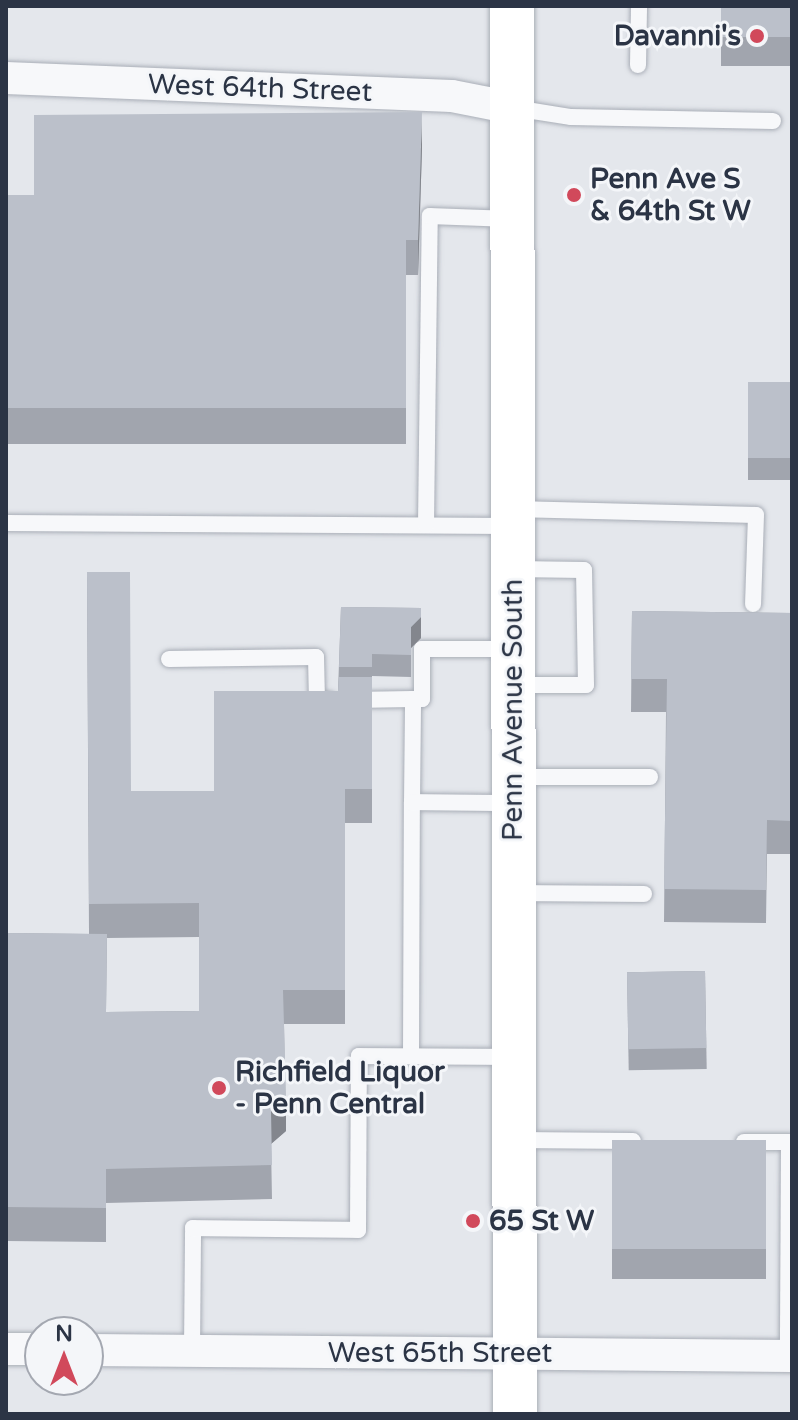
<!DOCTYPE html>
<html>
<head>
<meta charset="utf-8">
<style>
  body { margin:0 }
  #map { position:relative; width:798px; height:1420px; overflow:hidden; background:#e4e7ec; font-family:"Varela Round",sans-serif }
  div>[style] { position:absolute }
  .roads { filter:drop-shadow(0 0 2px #a9aeb7) drop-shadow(0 0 2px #a9aeb7) }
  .service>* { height:16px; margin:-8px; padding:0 8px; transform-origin:8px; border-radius:8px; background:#f7f8fa }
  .minor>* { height:32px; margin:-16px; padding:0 16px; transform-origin:16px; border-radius:16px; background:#f7f8fa }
  .secondary>* { height:44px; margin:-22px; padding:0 22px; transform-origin:22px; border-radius:22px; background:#fff }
  .wall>* { inset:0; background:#a1a5ae; transform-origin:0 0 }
  .shaded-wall>* { inset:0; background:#83868d }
  .building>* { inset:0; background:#bbc0ca; transform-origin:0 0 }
  .dots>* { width:22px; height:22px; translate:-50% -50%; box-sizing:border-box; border:4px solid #f4f6f9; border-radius:50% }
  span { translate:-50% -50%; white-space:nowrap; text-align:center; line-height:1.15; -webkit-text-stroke:6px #f4f6f9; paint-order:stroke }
  .poi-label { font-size:28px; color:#2b3445; font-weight:700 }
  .right { translate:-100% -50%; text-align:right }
  .left { translate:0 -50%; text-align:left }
  .street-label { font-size:28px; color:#2b3445 }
  .frame { position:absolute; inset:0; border:8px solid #2b3445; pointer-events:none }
  .north { position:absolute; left:24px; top:1316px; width:80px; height:80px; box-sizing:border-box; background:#f4f6f9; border:2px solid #a4a8b1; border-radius:50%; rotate:0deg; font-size:22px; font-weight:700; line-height:32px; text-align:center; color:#2b3445 }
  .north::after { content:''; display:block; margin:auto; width:28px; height:36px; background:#d1495b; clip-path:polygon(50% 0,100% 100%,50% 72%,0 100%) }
</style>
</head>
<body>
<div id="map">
  <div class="roads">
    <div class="service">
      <i style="left:638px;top:65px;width:59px;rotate:-89deg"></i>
      <i style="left:514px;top:108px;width:58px;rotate:9deg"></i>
      <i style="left:571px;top:117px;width:202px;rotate:1.1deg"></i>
      <i style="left:514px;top:509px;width:242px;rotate:1.4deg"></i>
      <i style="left:756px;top:515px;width:89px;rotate:91.9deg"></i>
      <i style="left:6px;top:523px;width:506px;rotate:0.34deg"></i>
      <i style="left:426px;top:525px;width:309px;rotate:-89.3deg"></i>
      <i style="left:430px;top:216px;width:80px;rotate:2.1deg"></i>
      <i style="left:514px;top:569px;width:70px;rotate:0.8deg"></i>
      <i style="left:584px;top:570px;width:115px;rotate:89deg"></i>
      <i style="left:586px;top:685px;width:69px;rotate:180deg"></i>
      <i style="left:169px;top:659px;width:147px;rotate:-0.8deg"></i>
      <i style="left:316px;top:657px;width:43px;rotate:88.7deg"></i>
      <i style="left:317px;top:700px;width:12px"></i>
      <i style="left:352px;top:700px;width:61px;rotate:-0.9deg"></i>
      <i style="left:515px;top:777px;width:135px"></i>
      <i style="left:412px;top:802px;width:103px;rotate:-89.4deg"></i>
      <i style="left:413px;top:699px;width:9px"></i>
      <i style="left:422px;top:699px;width:50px;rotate:-90deg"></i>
      <i style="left:422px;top:649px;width:90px"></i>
      <i style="left:515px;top:893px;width:129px;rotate:0.4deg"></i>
      <i style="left:411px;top:1056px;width:254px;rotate:-89.8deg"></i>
      <i style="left:412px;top:802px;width:101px;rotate:0.6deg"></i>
      <i style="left:516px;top:1140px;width:117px;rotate:0.5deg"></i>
      <i style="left:744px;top:1142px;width:45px"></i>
      <i style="left:789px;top:1142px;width:214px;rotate:90.3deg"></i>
      <i style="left:192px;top:1351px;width:123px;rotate:-89.5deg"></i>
      <i style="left:193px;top:1228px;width:165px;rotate:0.7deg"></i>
      <i style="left:358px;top:1230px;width:174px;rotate:-89.7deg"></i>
      <i style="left:359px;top:1056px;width:153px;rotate:0.4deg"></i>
    </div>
    <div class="minor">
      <i style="left:6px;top:78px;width:446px;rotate:2.3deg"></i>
      <i style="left:452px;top:96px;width:62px;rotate:11.1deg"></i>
      <i style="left:6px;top:1349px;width:34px"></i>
      <i style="left:88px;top:1350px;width:704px;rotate:0.49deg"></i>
    </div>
    <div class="secondary">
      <i style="left:512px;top:6px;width:1408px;rotate:89.88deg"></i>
    </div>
  </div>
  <div class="wall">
    <i style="left:721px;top:6px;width:71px;height:60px"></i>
    <i style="clip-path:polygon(422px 148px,418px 275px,406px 275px,406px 444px,6px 444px,6px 195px,34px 195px)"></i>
    <i style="left:792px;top:382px;width:98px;height:44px;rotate:90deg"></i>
    <i style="clip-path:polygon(evenodd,87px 572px,131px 791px,214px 791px,338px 691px,341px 607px,421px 608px,421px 638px,411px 648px,411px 677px,372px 676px,372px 823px,345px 823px,345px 1024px,284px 1024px,286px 1131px,271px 1144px,272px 1199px,106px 1203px,106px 1242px,6px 1241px,6px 933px,89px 934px,87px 572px,199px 937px,199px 1011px,106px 1012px,107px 938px,199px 937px)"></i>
    <i style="clip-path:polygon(632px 611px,792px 613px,792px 854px,767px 854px,766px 923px,664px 922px,666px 712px,631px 712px)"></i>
    <i style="left:705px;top:971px;width:98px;height:78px;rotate:89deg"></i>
    <i style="left:612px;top:1140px;width:154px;height:139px"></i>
  </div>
  <div class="shaded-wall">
    <i style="clip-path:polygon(422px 112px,422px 148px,418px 275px,418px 240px)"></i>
    <i style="clip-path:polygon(421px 617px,421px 638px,411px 648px,411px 627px)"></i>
    <i style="clip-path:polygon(286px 1097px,286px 1131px,271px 1144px,271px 1110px)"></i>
  </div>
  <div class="building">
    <i style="left:721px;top:6px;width:71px;height:31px"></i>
    <i style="clip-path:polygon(422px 112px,418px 240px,406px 240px,406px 408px,6px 408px,6px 195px,34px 195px,34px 115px)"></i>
    <i style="left:792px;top:382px;width:76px;height:44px;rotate:90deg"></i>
    <i style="clip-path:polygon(87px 572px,130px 572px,131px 791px,214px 791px,214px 691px,338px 691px,339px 677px,372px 677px,372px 789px,345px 789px,345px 990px,283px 990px,286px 1097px,271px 1110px,272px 1165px,106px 1169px,106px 1208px,6px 1207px,6px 933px,107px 934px,106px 1012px,199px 1011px,199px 903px,89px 904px)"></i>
    <i style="clip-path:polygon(341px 607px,421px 608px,421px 617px,411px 627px,411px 655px,372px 654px,372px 667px,339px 667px)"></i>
    <i style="clip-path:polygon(632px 611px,792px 613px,792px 821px,767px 820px,766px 890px,664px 889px,667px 679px,631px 679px)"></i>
    <i style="left:705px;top:971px;width:77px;height:78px;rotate:89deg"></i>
    <i style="left:612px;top:1140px;width:154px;height:109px"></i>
  </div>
  <div class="dots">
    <i style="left:757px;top:36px;background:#d1495b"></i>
    <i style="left:574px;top:195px;background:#d1495b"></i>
    <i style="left:219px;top:1088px;background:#d1495b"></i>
    <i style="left:473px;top:1221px;background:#d1495b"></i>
  </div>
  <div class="poi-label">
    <span class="right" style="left:741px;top:36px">Davanni's</span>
    <span class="left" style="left:590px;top:195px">Penn Ave S<br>&amp; 64th St W</span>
    <span class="left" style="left:235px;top:1088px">Richfield Liquor<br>- Penn Central</span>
    <span class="left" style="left:489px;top:1221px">65 St W</span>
  </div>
  <div class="street-label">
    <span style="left:260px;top:88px;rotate:2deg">West 64th Street</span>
    <span style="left:513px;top:710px;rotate:-90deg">Penn Avenue South</span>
    <span style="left:440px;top:1353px">West 65th Street</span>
  </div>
  <div class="frame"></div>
  <div class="north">N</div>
</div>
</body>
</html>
